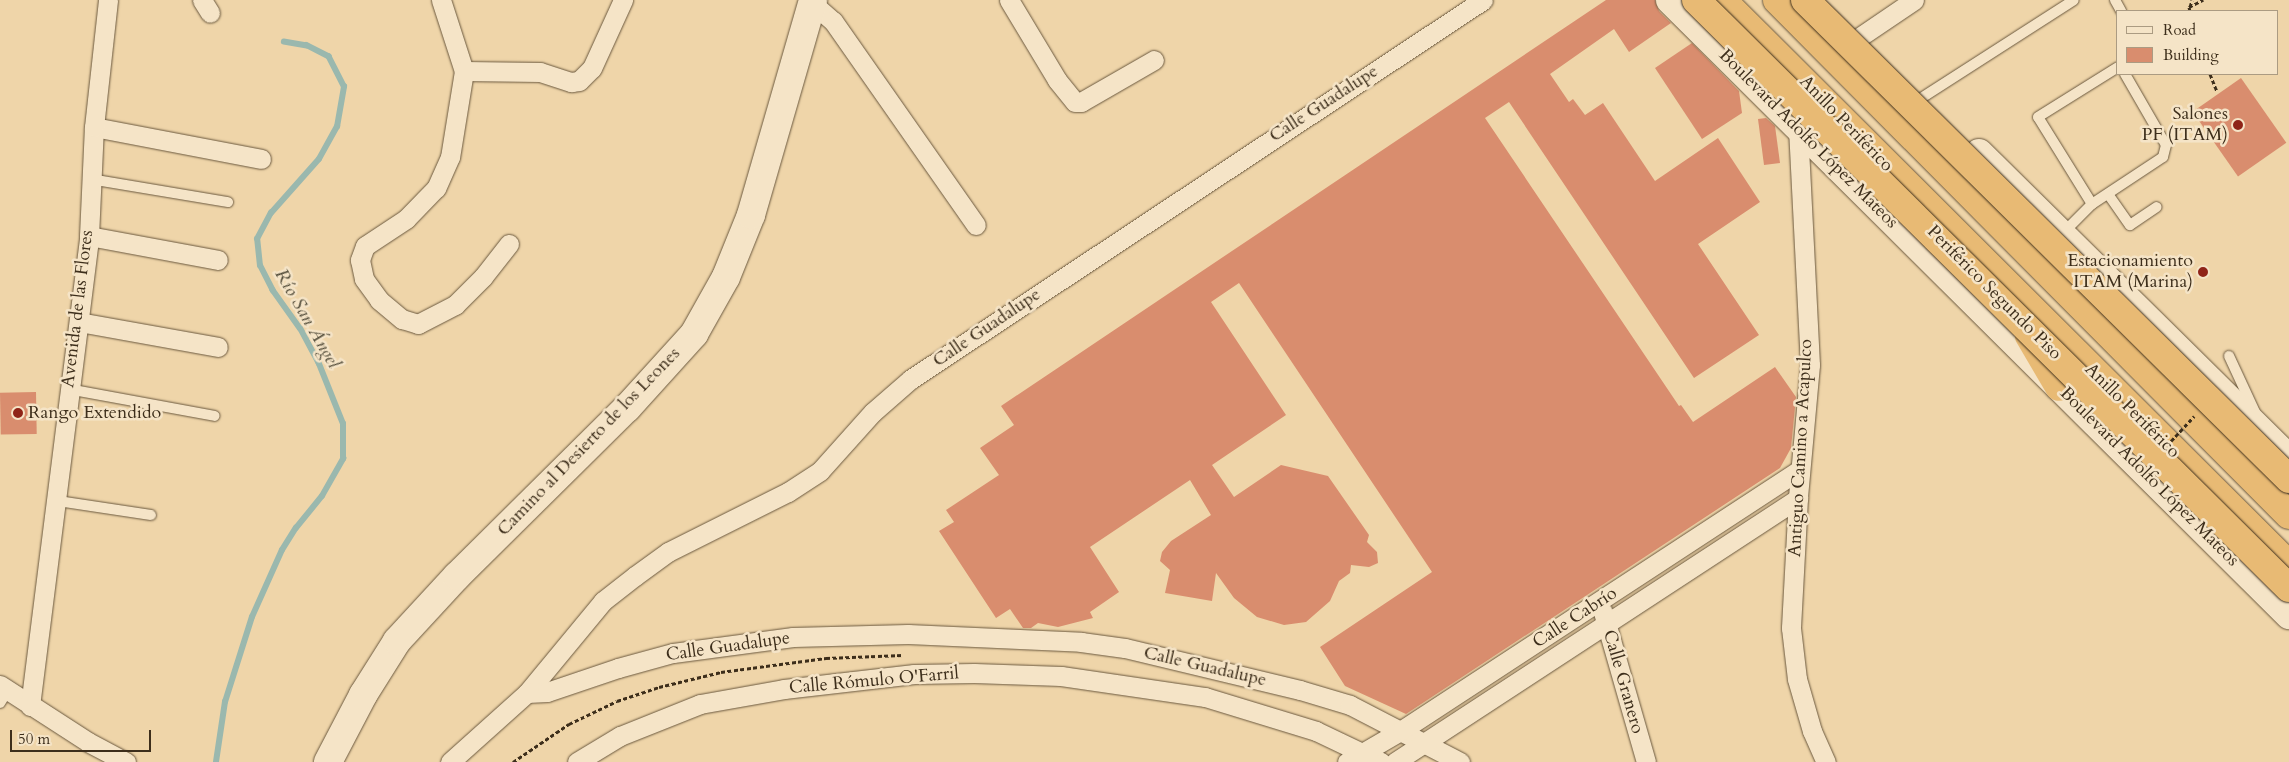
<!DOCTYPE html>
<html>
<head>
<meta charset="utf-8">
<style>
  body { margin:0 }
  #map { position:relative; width:2289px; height:762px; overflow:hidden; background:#efd5a9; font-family:Cardo,serif }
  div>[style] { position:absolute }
  .stream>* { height:5.5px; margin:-2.75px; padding:0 2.75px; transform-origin:2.75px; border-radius:2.75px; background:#9ab8ae }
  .building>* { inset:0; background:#d98d6e; transform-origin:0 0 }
  .path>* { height:3px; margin-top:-1.5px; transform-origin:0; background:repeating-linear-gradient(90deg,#3d2e1b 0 4px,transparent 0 6.5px) }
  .roads { filter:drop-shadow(0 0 1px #6a583e) drop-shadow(0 0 1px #6a583e) }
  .lane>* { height:10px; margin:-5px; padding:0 5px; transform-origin:5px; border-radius:5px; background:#f5e4c7 }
  .street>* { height:19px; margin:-9.5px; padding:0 9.5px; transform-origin:9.5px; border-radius:9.5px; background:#f5e4c7 }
  .secondary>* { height:28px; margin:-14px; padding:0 14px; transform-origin:14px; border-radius:14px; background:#f5e4c7 }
  .highway>* { height:28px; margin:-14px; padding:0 14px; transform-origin:14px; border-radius:14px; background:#e8ba74 }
  .path-bridge>* { height:3px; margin-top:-1.5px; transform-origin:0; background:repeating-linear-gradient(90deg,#3d2e1b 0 4px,transparent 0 6.5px) }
  .bridges { filter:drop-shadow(0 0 1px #3d2e1b) drop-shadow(0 0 1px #3d2e1b) }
  .highway-bridge>* { height:28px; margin:-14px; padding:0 14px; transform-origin:14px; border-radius:14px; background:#e8ba74 }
  .dots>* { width:14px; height:14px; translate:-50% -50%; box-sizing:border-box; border:2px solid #f5e4c7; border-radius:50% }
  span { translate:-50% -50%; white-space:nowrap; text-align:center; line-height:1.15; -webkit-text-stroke:5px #f5e4c7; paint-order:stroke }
  .street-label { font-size:18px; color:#3d2e1b }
  .poi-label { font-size:18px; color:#3d2e1b }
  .right { translate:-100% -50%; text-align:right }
  .left { translate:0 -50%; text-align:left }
  .water-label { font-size:19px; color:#504a38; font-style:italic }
  .legend { position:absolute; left:2116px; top:10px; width:162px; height:65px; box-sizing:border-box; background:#f5e4c7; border:1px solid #ab9b82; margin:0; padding:6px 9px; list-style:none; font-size:15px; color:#3d2e1b }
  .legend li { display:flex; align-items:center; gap:10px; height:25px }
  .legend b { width:25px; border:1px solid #ab9b82 }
  .scale { position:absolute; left:10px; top:730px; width:141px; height:22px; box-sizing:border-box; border:2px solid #3d2e1b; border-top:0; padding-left:6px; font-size:15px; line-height:18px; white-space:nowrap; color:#3d2e1b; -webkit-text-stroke:4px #f5e4c7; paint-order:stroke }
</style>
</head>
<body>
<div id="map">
  <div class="stream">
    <i style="left:216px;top:762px;width:61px;rotate:-81.5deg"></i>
    <i style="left:225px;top:702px;width:89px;rotate:-72.4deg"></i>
    <i style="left:252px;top:617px;width:73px;rotate:-65.9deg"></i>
    <i style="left:282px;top:550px;width:26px;rotate:-58deg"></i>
    <i style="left:296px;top:528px;width:41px;rotate:-50.9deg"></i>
    <i style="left:322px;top:496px;width:43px;rotate:-60.4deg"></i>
    <i style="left:343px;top:459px;width:35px;rotate:-90deg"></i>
    <i style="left:343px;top:424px;width:65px;rotate:-111.8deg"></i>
    <i style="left:319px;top:364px;width:40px;rotate:-118deg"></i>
    <i style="left:300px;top:329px;width:47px;rotate:-125.4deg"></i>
    <i style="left:273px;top:291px;width:28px;rotate:-117deg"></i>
    <i style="left:260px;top:266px;width:27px;rotate:-96deg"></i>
    <i style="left:257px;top:239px;width:30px;rotate:-62deg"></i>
    <i style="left:271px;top:213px;width:72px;rotate:-48.4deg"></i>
    <i style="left:319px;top:159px;width:37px;rotate:-61deg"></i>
    <i style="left:337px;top:127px;width:41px;rotate:-80.1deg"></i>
    <i style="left:344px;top:87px;width:34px;rotate:-117deg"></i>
    <i style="left:329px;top:57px;width:25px;rotate:-153deg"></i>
    <i style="left:307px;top:46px;width:23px;rotate:-170deg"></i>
  </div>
  <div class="building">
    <i style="clip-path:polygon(1606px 0,1655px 0,1659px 11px,1671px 23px,1629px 52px,1614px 29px,1550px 74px,1569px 102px,1573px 99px,1585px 115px,1603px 103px,1655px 181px,1718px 138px,1760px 202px,1698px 244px,1759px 335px,1694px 378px,1509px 102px,1485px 118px,1679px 406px,1681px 405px,1693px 422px,1775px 367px,1796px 397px,1791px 448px,1780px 468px,1406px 714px,1345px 686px,1320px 647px,1432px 572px,1239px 283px,1211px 302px,1286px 415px,1212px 465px,1234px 497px,1281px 465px,1328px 476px,1369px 535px,1367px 542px,1377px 552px,1378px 563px,1369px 567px,1351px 565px,1350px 573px,1339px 581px,1330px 601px,1306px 622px,1284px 625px,1257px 617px,1234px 598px,1216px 573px,1212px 601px,1165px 593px,1170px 570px,1160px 561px,1162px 552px,1171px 541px,1211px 515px,1190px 480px,1090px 547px,1119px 592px,1090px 612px,1093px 618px,1058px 627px,1038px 623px,1031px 628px,1023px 628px,1010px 609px,996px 618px,939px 531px,954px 522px,946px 510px,999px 475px,980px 448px,1014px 425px,1001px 406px)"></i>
    <i style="clip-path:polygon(1692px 43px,1739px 91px,1742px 113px,1702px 139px,1655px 68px)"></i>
    <i style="left:2241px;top:78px;width:79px;height:59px;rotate:55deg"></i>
    <i style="clip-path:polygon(1766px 118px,1775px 126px,1780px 163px,1764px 165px,1758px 119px)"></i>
    <i style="left:36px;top:392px;width:42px;height:36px;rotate:89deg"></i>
  </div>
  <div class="path">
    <i style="left:2190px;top:7px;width:7px;rotate:-74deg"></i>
    <i style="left:2190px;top:11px;width:4px;rotate:-104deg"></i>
    <i style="left:2189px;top:7px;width:16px;rotate:-27deg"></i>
    <i style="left:2210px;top:74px;width:18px;rotate:68deg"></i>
    <i style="left:513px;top:762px;width:68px;rotate:-34.2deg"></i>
    <i style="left:569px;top:724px;width:53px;rotate:-25.6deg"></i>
    <i style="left:617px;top:701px;width:44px;rotate:-18.4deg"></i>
    <i style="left:659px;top:687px;width:64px;rotate:-13.6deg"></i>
    <i style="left:721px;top:672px;width:106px;rotate:-7.6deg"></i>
    <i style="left:826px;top:658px;width:77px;rotate:-2.2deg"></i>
  </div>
  <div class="roads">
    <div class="lane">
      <i style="left:2115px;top:0;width:13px;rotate:61deg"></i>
      <i style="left:1923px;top:97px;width:179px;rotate:-32.7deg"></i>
      <i style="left:90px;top:179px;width:140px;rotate:9.5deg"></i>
      <i style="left:2108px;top:194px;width:38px;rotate:55deg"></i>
      <i style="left:2130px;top:225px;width:32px;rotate:-34deg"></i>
      <i style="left:2092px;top:204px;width:102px;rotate:-121.8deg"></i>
      <i style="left:2038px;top:117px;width:94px;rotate:-32deg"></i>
      <i style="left:2062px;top:234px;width:42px;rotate:-45deg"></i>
      <i style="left:2092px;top:204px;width:85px;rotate:-33.5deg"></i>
      <i style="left:2163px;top:157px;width:12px;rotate:-76deg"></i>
      <i style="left:2166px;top:145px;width:82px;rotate:-120deg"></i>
      <i style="left:2229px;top:356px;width:62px;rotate:65.1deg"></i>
      <i style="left:68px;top:389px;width:149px;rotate:10.4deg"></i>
      <i style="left:58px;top:501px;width:94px;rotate:8.6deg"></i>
      <i style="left:0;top:703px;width:15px;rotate:-58deg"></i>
    </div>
    <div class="street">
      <i style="left:202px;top:0;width:15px;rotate:58deg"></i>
      <i style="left:441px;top:0;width:75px;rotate:72.1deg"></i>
      <i style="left:464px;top:71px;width:87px;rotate:99.2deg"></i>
      <i style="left:450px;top:157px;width:34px;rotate:114deg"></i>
      <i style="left:436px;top:188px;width:43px;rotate:134.1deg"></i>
      <i style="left:406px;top:219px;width:49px;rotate:146.6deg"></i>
      <i style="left:365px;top:246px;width:15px;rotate:110deg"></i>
      <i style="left:360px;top:260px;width:19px;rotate:78deg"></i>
      <i style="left:364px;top:279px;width:26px;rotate:54deg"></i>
      <i style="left:379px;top:300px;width:30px;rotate:40deg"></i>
      <i style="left:402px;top:319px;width:17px;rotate:17deg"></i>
      <i style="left:418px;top:324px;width:42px;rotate:-27.2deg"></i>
      <i style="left:455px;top:305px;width:40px;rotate:-45deg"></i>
      <i style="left:483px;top:277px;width:42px;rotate:-51.8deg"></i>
      <i style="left:1009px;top:0;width:93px;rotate:59deg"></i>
      <i style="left:1057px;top:80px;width:28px;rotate:51deg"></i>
      <i style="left:1075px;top:102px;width:6px"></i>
      <i style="left:1081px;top:102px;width:84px;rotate:-29.9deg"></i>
      <i style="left:812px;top:3px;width:28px;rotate:41deg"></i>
      <i style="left:833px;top:21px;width:249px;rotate:55deg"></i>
      <i style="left:1861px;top:36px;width:64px;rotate:-34.2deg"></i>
      <i style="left:464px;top:71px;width:76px;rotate:0.8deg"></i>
      <i style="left:540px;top:72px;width:33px;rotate:18deg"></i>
      <i style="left:571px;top:82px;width:8px;rotate:-7deg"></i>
      <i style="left:579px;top:81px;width:18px;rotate:-45deg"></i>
      <i style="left:592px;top:68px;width:75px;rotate:-65.5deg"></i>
      <i style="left:94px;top:127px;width:170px;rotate:10.8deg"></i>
      <i style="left:1798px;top:128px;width:237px;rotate:87.1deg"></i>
      <i style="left:1810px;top:365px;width:134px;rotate:95.2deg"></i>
      <i style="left:1798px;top:498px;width:130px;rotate:93.1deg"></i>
      <i style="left:1791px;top:628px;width:51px;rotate:83.3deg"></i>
      <i style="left:1797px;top:679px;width:54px;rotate:73.9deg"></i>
      <i style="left:1812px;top:731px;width:34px;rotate:66deg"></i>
      <i style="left:89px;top:236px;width:131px;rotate:10.5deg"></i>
      <i style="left:79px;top:322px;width:141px;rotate:10.2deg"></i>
      <i style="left:1603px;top:612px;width:156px;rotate:74deg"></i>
      <i style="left:0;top:685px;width:105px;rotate:32.9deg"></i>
      <i style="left:88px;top:742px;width:43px;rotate:27.8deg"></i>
      <i style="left:527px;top:693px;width:119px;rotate:-50.4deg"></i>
      <i style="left:603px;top:601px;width:41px;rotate:-38deg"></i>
      <i style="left:635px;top:576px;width:41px;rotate:-36deg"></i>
      <i style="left:668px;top:552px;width:134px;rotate:-26.6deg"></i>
      <i style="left:788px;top:492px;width:38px;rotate:-33deg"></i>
      <i style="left:820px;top:471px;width:79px;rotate:-48.1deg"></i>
      <i style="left:873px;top:412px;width:50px;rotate:-41deg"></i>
      <i style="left:911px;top:379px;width:686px;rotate:-33.53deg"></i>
      <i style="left:30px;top:706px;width:474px;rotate:-82.8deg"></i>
      <i style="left:89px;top:236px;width:109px;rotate:-87.4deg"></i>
      <i style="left:94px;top:127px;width:128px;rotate:-83.7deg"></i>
      <i style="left:450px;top:762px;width:103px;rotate:-41.9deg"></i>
      <i style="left:527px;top:693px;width:20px;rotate:-3deg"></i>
      <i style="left:547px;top:692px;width:75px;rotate:-18.7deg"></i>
      <i style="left:618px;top:668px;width:57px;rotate:-15.3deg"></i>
      <i style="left:673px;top:653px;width:121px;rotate:-7.6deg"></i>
      <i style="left:793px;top:637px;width:115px;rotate:-1.5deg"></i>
      <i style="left:908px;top:634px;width:173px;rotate:2.6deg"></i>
      <i style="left:1081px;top:642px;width:44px;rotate:7.8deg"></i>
      <i style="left:1125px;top:648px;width:180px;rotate:13.5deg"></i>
      <i style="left:1300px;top:690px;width:52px;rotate:16.7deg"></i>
      <i style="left:1350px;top:705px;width:124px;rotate:27.4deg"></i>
      <i style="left:577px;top:762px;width:50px;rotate:-31.2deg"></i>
      <i style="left:620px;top:736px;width:86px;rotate:-21.8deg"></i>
      <i style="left:700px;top:704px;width:85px;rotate:-10.1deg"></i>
      <i style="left:784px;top:689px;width:131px;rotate:-6.6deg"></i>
      <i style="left:914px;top:674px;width:60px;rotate:-1deg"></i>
      <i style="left:974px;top:673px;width:87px;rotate:2deg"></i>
      <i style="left:1061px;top:676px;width:146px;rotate:8.3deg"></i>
      <i style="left:1205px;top:697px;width:116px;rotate:17deg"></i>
      <i style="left:1316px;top:731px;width:72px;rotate:25.5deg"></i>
      <i style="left:1347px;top:762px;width:64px;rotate:-30.2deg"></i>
      <i style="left:1402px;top:730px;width:475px;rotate:-33.2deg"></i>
      <i style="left:1395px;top:762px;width:482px;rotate:-33.2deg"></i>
    </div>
    <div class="secondary">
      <i style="left:1670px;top:0;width:873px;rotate:44.81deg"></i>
      <i style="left:1979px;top:153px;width:436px;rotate:44.6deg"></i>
      <i style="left:328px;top:762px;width:76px;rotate:-62.4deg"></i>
      <i style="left:363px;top:695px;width:64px;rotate:-57.8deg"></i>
      <i style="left:397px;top:641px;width:88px;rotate:-47.3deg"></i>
      <i style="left:457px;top:576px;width:239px;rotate:-44.7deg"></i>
      <i style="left:627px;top:408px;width:100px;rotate:-47.8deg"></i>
      <i style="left:694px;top:334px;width:65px;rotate:-60.7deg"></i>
      <i style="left:726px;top:277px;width:67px;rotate:-68deg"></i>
      <i style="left:751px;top:215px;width:224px;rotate:-73.9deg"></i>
    </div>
    <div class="highway">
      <i style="left:1722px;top:0;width:800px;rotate:44.9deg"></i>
      <i style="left:1777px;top:0;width:726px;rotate:45.17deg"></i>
      <i style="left:2029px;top:336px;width:59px;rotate:59.5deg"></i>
    </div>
  </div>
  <div class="path-bridge">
    <i style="left:2171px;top:441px;width:34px;rotate:-47deg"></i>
  </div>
  <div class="bridges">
    <div class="highway-bridge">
      <i style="left:1696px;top:0;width:835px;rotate:44.76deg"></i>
      <i style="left:1805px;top:0;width:681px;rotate:44.7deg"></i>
    </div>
  </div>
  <div class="dots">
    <i style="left:2238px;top:125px;background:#8f2418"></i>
    <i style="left:2203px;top:272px;background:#8f2418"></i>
    <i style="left:18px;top:413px;background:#8f2418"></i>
  </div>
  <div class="street-label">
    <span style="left:1324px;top:104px;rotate:-33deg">Calle Guadalupe</span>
    <span style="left:1846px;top:124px;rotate:46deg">Anillo Periférico</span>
    <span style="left:1808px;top:139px;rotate:45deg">Boulevard Adolfo López Mateos</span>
    <span style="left:1994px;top:293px;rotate:45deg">Periférico Segundo Piso</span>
    <span style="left:78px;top:309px;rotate:-83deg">Avenida de las Flores</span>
    <span style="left:987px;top:328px;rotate:-34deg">Calle Guadalupe</span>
    <span style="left:2132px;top:411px;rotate:45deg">Anillo Periférico</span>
    <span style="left:589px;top:442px;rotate:-46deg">Camino al Desierto de los Leones</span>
    <span style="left:1801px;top:448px;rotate:-87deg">Antiguo Camino a Acapulco</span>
    <span style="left:2149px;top:477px;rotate:45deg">Boulevard Adolfo López Mateos</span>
    <span style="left:1575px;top:618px;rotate:-33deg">Calle Cabrío</span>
    <span style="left:728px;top:647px;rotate:-8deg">Calle Guadalupe</span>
    <span style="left:1205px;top:667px;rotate:13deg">Calle Guadalupe</span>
    <span style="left:874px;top:681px;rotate:-5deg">Calle Rómulo O'Farril</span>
    <span style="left:1623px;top:682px;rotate:74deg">Calle Granero</span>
  </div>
  <div class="poi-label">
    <span class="right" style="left:2228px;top:125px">Salones<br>PF (ITAM)</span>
    <span class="right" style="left:2193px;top:272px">Estacionamiento<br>ITAM (Marina)</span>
    <span class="left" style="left:28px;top:413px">Rango Extendido</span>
  </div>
  <div class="water-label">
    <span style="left:307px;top:319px;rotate:60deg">Río San Ángel</span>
  </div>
  <ul class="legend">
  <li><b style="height:6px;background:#f5e4c7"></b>Road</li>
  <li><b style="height:14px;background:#d98d6e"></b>Building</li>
  </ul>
  <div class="scale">50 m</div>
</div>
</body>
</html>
